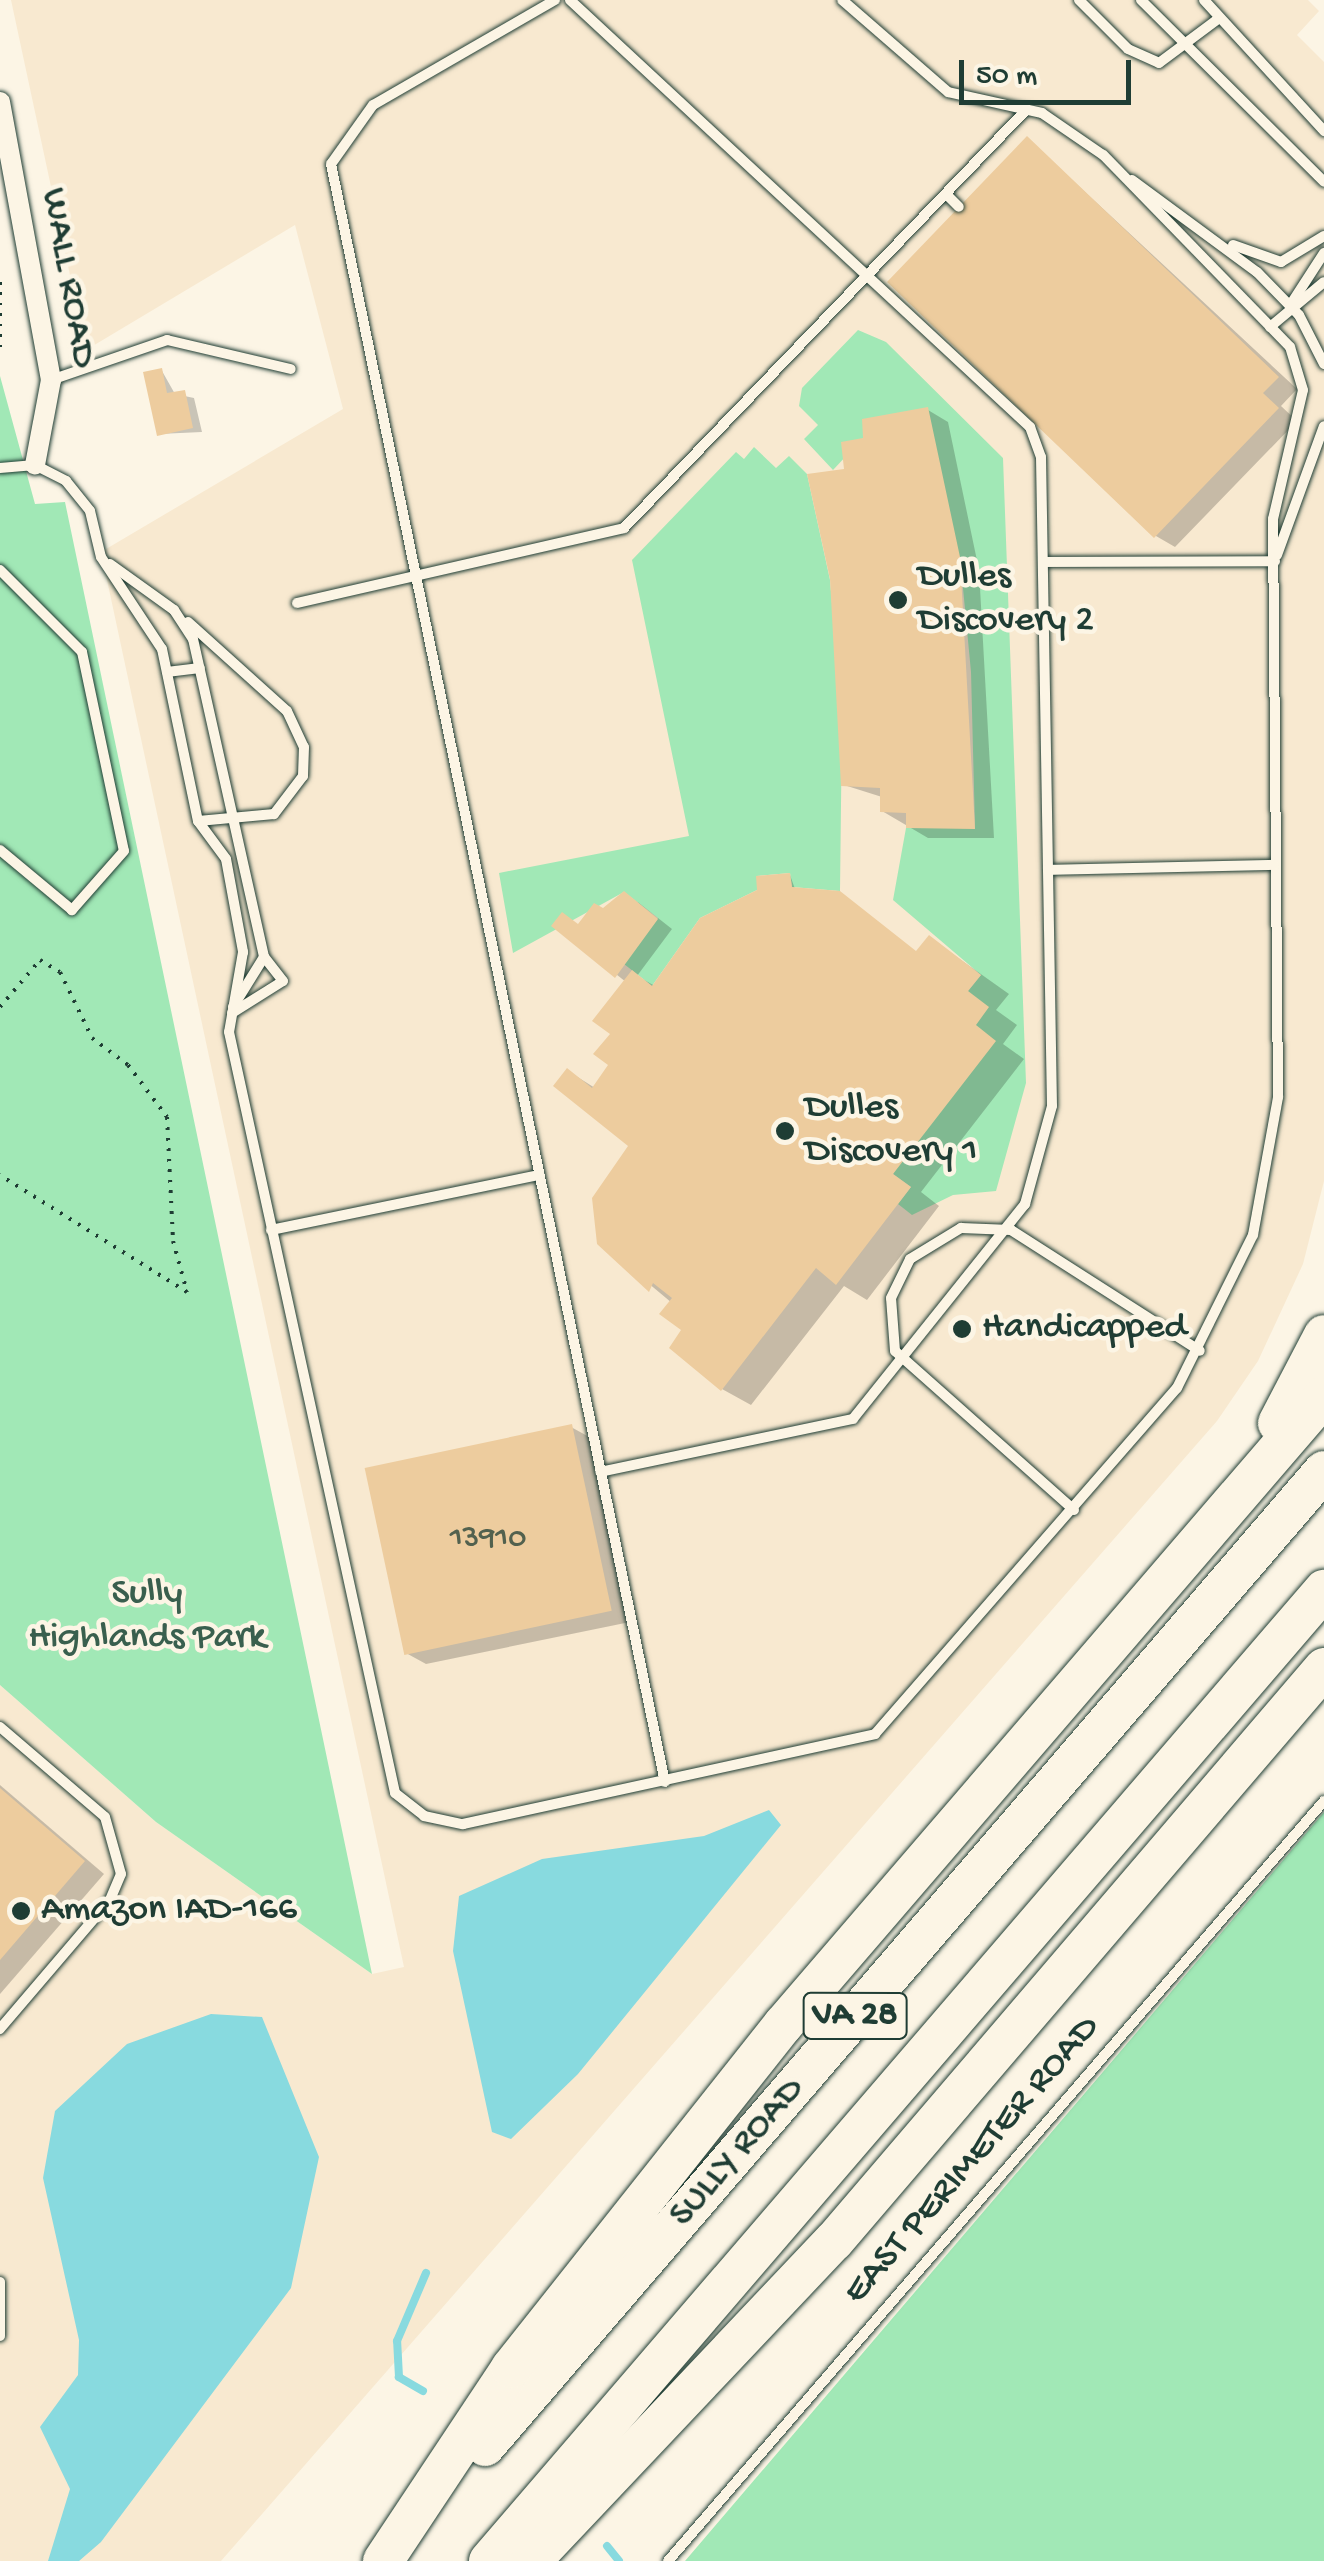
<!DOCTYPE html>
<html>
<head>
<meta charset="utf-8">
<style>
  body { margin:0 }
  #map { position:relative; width:1324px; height:2561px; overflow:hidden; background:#fcf5e5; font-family:"Gochi Hand",sans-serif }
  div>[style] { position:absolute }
  .built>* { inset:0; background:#f8e9d0 }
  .green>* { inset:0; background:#a1e8b6 }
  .water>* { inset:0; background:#88dadf }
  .shadow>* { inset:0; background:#0003 }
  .stream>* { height:8px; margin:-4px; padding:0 4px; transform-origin:4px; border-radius:4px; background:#88dadf }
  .building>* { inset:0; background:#edcc9e; transform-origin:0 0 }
  .path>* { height:4px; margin-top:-2px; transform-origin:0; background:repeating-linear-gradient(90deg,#1f3d34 0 2.5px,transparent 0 10.5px) }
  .roads { filter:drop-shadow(0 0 2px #1f3d34) drop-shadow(0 0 2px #1f3d34) }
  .service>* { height:10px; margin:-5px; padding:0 5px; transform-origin:5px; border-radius:5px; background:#fcf5e5 }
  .minor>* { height:20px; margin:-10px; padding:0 10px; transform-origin:10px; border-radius:10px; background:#fcf5e5 }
  .motorway>* { height:40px; margin:-20px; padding:0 20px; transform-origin:20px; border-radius:20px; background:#fcf5e5 }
  .dots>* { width:28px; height:28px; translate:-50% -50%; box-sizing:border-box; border:5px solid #fcf5e5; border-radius:50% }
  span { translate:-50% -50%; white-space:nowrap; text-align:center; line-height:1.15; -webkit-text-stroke:9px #fcf5e5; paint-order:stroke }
  .number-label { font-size:32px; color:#52614e }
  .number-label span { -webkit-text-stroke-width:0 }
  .shield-label span { padding:2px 8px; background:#fcf5e5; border:2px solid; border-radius:8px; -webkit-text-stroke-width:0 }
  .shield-label { font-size:35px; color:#1f3d34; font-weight:700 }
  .street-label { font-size:38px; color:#1f3d34 }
  .poi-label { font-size:38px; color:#1f3d34 }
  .left { translate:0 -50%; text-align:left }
  .park-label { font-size:38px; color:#395f4e }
  .scale { position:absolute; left:959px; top:60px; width:172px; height:45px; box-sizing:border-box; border:5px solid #1f3d34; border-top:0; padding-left:12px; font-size:30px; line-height:35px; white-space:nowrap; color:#1f3d34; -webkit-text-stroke:8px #fcf5e5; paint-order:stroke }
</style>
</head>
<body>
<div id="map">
  <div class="built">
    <i style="clip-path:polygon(11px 0,1308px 0,1319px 11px,1297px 35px,1324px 62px,1324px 1181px,1303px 1264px,1258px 1361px,1217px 1421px,221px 2561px,0 2561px,0 1685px,156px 1822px,372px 1974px,404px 1967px,101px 552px,343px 409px,295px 225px,86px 350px)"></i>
  </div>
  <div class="green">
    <i style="clip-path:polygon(858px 330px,886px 342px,1003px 458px,1026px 1083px,996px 1191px,953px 1195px,912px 1215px,898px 1204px,911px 1187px,893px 1174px,976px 1025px,968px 991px,981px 975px,893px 900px,906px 828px,975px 828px,971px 672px,960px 557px,863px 438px,833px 470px,804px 439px,818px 425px,799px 406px,802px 388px)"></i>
    <i style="clip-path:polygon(0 376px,35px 504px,65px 502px,372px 1974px,156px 1822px,0 1685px)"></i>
    <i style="clip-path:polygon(754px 447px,776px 468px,789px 456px,807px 474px,830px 580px,842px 719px,840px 891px,792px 887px,790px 873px,757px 876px,757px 890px,700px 918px,652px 986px,624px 964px,658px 918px,624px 892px,513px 953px,499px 873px,689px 836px,632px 560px,736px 452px,744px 459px)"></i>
    <i style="clip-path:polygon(1324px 1812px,1324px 2561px,685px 2561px,1108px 2066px)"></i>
  </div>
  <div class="water">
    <i style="clip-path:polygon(769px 1810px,781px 1825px,578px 2074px,511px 2139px,492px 2132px,453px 1951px,459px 1896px,542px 1859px,704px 1836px)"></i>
    <i style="clip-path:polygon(211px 2014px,262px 2017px,319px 2157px,291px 2288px,101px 2542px,79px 2561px,48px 2561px,70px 2489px,40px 2427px,78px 2375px,79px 2340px,43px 2178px,55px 2111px,127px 2044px)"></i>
  </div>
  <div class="shadow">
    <i style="clip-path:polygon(1028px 139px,1297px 389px,1281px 406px,1297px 421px,1175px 547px,1156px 536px)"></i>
    <i style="clip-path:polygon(162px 371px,175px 394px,194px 398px,202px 432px,159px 434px)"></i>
    <i style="clip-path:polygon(928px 410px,948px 422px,979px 570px,994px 838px,928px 838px,882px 811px,882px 797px,844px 785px,847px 471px,866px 441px)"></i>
    <i style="clip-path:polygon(790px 875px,795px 889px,917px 954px,930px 938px,1009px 994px,996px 1010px,1017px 1025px,1003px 1044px,1024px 1059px,921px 1192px,939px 1206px,867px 1300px,844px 1286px,751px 1405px,722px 1389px,672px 1303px,599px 1242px,631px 1145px,568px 1071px,595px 1088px,611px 1065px,626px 982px,555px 926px,580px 926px,624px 894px,639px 903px,672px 929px,637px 976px,655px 986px)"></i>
    <i style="clip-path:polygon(571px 1427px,591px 1438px,630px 1622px,426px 1664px,406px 1653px)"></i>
    <i style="clip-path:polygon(0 1785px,104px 1874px,0 1994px)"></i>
  </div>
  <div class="stream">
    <i style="left:423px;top:2391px;width:28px;rotate:-150deg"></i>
    <i style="left:399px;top:2377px;width:36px;rotate:-93deg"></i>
    <i style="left:397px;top:2341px;width:74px;rotate:-66.9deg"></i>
    <i style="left:607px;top:2546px;width:19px;rotate:51deg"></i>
  </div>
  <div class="building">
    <i style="clip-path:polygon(1027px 136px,1279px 377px,1263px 393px,1279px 408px,1154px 538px,887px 282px)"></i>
    <i style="clip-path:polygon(162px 368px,167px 393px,185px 390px,193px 428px,157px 436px,143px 372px)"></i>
    <i style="clip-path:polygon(928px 407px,960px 557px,975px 829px,906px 828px,906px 813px,880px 812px,880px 788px,841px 786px,830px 579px,807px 474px,844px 469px,841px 442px,863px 438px,862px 419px)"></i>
    <i style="clip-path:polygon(790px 873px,792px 887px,840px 891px,916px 951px,929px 935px,981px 975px,968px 991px,989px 1007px,976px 1025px,996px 1041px,893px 1174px,911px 1187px,836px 1285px,816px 1268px,721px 1391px,669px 1348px,681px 1330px,659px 1314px,672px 1298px,653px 1283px,649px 1292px,597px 1244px,592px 1198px,628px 1146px,553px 1086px,567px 1068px,592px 1088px,608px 1065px,593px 1054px,610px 1034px,592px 1021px,632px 970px,652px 986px,700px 918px,757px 890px,756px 876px)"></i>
    <i style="clip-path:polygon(624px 891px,658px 919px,615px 978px,551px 926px,562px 912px,578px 924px,594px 903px,603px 908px)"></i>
    <i style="left:572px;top:1424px;width:191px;height:212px;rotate:78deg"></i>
    <i style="clip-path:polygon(0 1788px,85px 1861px,0 1960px)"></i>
  </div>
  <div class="path">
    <i style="left:0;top:282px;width:69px;rotate:90deg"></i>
    <i style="left:0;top:1007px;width:62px;rotate:-49.6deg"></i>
    <i style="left:40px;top:960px;width:23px;rotate:31deg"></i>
    <i style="left:60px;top:972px;width:73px;rotate:64.1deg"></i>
    <i style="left:92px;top:1038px;width:45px;rotate:36.9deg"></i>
    <i style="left:128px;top:1065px;width:65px;rotate:53.1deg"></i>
    <i style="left:167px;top:1117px;width:124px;rotate:87.2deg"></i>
    <i style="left:173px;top:1241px;width:53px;rotate:74.6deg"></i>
    <i style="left:187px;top:1292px;width:221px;rotate:-148deg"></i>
  </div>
  <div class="roads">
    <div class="service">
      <i style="left:555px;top:0;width:210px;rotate:150deg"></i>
      <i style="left:373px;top:105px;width:72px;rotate:125.4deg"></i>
      <i style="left:331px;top:164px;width:1652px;rotate:78.34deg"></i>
      <i style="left:570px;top:0;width:628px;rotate:42.87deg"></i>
      <i style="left:1030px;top:427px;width:32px;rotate:70deg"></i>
      <i style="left:1041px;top:457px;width:649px;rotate:89.03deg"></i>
      <i style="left:1052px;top:1106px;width:102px;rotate:105.4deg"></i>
      <i style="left:1025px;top:1204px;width:275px;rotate:128.7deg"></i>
      <i style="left:853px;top:1419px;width:258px;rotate:168.2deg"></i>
      <i style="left:1079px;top:0;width:69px;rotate:45deg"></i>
      <i style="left:1128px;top:49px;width:34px;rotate:24deg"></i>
      <i style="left:1159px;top:63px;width:74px;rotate:-36.7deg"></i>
      <i style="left:1141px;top:0;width:258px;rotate:44.8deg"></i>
      <i style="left:1204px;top:0;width:178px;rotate:47.5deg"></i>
      <i style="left:1132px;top:180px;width:155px;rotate:36.4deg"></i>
      <i style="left:1257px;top:272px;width:60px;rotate:45.7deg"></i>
      <i style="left:1299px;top:315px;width:55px;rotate:63deg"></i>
      <i style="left:946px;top:194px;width:18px;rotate:45deg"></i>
      <i style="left:1233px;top:245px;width:51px;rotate:19.5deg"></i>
      <i style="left:1281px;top:262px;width:50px;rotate:-31.2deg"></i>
      <i style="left:1291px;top:304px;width:61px;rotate:-57.1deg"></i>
      <i style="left:1270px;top:327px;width:70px;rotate:-39.8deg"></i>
      <i style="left:51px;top:380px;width:123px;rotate:-19deg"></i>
      <i style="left:167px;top:340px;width:127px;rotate:13.2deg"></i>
      <i style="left:0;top:468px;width:35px;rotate:-5deg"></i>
      <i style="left:35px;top:465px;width:35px;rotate:27deg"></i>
      <i style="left:66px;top:481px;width:38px;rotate:51deg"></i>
      <i style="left:90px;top:511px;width:47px;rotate:76.6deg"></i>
      <i style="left:101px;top:557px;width:110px;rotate:56.5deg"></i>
      <i style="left:162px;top:649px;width:176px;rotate:78.2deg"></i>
      <i style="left:198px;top:821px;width:47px;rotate:53.6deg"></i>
      <i style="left:226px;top:859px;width:95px;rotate:79.6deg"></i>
      <i style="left:243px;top:952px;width:81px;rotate:99.9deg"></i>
      <i style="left:229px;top:1032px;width:779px;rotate:77.69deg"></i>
      <i style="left:395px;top:1793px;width:37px;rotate:38deg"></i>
      <i style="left:424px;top:1816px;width:40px;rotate:12deg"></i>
      <i style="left:463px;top:1824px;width:422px;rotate:-12.3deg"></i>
      <i style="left:875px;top:1734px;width:459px;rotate:-48.9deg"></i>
      <i style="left:1177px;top:1388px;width:171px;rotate:-63.6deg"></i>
      <i style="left:1253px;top:1235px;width:140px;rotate:-79.7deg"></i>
      <i style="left:1278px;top:1097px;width:578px;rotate:-90.5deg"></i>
      <i style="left:1273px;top:519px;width:132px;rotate:-76.9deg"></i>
      <i style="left:1303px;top:390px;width:45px;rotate:-106.8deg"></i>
      <i style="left:1290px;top:347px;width:268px;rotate:-134.2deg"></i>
      <i style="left:1103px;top:155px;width:74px;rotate:-145.5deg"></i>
      <i style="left:1042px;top:113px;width:96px;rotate:-167.4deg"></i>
      <i style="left:948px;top:92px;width:140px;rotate:-139deg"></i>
      <i style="left:1277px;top:555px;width:137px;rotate:-70deg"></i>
      <i style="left:1043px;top:562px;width:232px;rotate:-0.2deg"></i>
      <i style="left:110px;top:564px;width:79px;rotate:35.7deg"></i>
      <i style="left:174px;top:610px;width:35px;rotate:57deg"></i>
      <i style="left:193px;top:639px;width:326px;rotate:77.4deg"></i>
      <i style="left:264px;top:957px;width:59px;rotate:121.8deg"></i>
      <i style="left:0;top:570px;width:116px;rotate:45deg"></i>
      <i style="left:82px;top:652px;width:203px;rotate:78.1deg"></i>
      <i style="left:124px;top:851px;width:79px;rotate:131.4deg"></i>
      <i style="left:72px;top:910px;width:94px;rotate:-140.2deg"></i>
      <i style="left:297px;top:603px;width:335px;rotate:-12.9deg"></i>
      <i style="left:624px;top:528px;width:581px;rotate:-46.12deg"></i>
      <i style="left:188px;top:622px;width:133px;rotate:42deg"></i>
      <i style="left:287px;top:711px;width:40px;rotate:65deg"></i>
      <i style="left:304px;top:747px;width:29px;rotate:92deg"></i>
      <i style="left:303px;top:776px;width:48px;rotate:127.3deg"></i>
      <i style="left:274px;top:814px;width:76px;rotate:174.7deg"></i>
      <i style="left:167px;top:672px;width:33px;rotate:-7deg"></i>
      <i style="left:1048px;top:870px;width:226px;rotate:-1.3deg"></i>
      <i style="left:232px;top:1013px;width:60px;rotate:-32.1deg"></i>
      <i style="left:283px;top:981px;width:31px;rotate:-128deg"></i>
      <i style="left:271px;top:1230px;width:274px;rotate:-11.6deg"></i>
      <i style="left:1074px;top:1510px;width:239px;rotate:-138.4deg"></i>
      <i style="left:895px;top:1351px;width:53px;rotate:-94.3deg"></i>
      <i style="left:891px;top:1298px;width:43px;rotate:-64deg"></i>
      <i style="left:910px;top:1259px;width:60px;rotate:-31.3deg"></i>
      <i style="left:961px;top:1228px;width:50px;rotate:2.3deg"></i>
      <i style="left:1011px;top:1230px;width:224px;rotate:32.6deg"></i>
      <i style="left:0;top:1727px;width:138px;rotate:40.6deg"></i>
      <i style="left:105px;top:1817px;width:59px;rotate:74.3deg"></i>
      <i style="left:121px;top:1874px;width:28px;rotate:113deg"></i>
      <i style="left:110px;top:1900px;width:170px;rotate:130.5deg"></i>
      <i style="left:0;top:2282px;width:54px;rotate:90deg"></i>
      <i style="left:668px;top:2561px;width:1004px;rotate:-49.2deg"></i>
    </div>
    <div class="minor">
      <i style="left:0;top:102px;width:283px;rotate:79.6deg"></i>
      <i style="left:51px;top:380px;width:86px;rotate:100.7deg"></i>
    </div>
    <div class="motorway">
      <i style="left:1278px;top:1423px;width:99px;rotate:-62.4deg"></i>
      <i style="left:485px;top:2446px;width:1286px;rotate:-49.29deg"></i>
      <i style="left:383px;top:2561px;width:232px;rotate:-56.4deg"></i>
      <i style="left:511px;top:2368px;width:438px;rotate:-51.6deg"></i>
      <i style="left:783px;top:2025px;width:830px;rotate:-49.3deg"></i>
      <i style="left:489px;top:2561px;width:1281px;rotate:-49.31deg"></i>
      <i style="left:531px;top:2561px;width:441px;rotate:-46.6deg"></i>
      <i style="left:834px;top:2241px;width:754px;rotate:-49.46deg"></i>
    </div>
  </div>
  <div class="dots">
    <i style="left:898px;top:600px;background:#1f3d34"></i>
    <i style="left:785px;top:1131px;background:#1f3d34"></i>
    <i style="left:962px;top:1329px;background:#1f3d34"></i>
    <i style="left:21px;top:1911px;background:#1f3d34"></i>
  </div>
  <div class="number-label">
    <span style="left:488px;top:1539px">13910</span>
  </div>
  <div class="shield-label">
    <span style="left:855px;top:2016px">VA 28</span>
  </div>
  <div class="street-label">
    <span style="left:67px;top:278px;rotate:80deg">WALL ROAD</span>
    <span style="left:738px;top:2153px;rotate:-49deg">SULLY ROAD</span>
    <span style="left:973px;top:2161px;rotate:-49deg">EAST PERIMETER ROAD</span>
  </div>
  <div class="poi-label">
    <span class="left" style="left:918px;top:600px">Dulles<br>Discovery 2</span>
    <span class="left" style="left:805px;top:1131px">Dulles<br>Discovery 1</span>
    <span class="left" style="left:982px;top:1329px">Handicapped</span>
    <span class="left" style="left:41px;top:1911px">Amazon IAD-166</span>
  </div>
  <div class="park-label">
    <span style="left:147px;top:1617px">Sully<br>Highlands Park</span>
  </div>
  <div class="scale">50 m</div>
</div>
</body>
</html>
